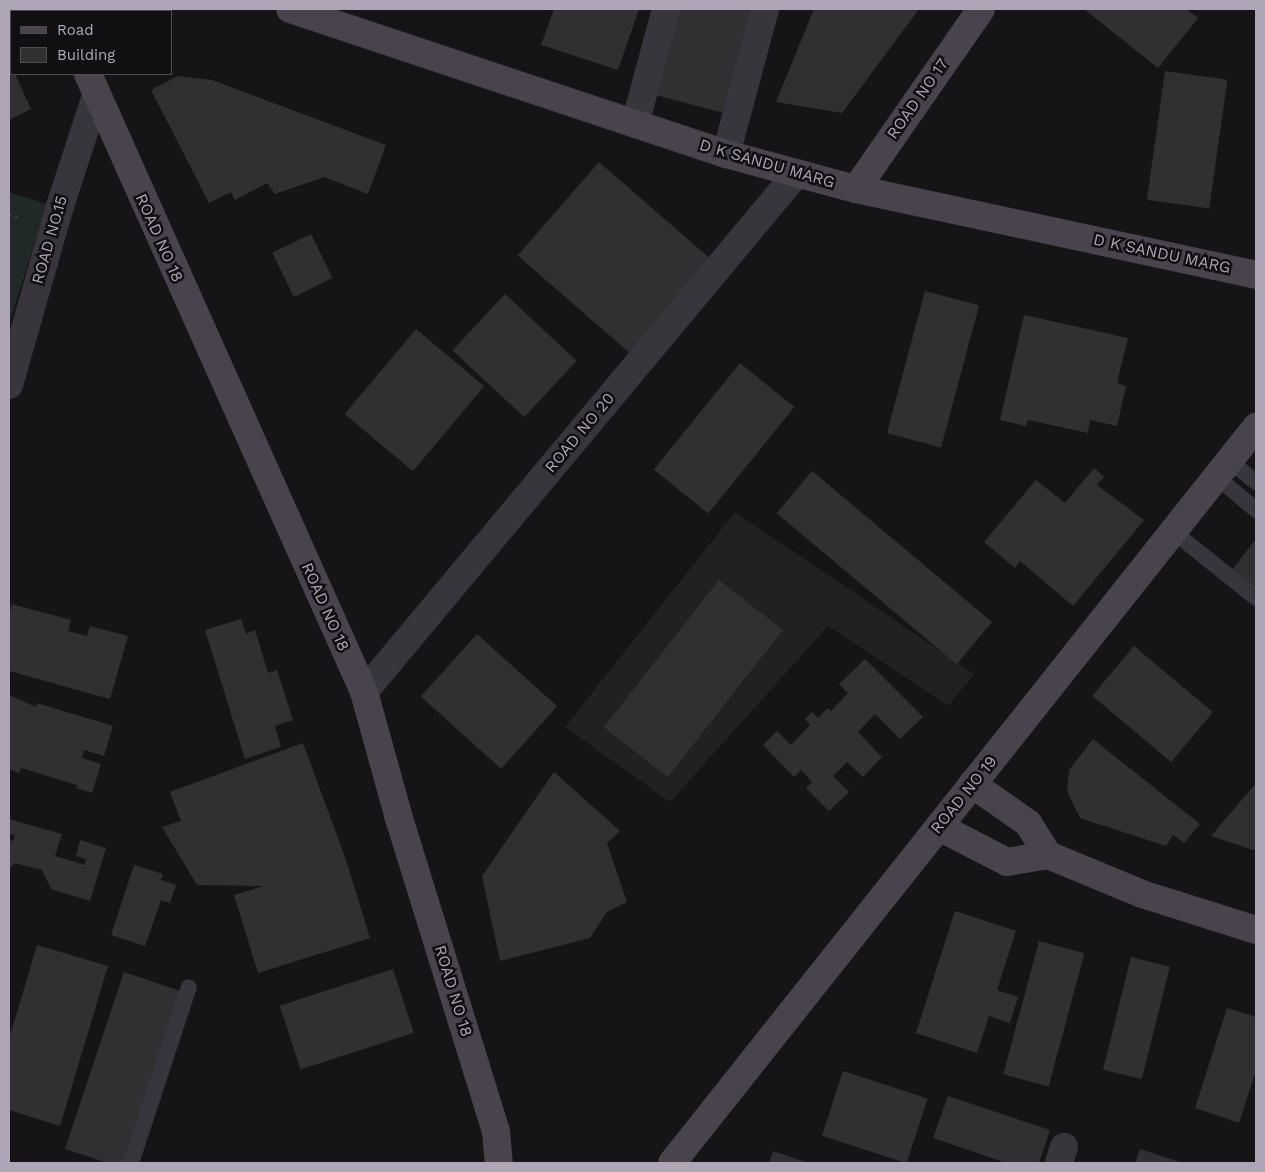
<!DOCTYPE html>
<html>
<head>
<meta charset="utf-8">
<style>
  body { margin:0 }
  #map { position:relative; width:1265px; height:1172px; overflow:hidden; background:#161416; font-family:"Work Sans",sans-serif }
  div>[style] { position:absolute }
  .built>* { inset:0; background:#232023 }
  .green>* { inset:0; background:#202928 }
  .building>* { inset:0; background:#322f32; transform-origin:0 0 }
  .path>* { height:3px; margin-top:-1.5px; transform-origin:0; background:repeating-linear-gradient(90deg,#3f3b43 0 2.5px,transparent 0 6.5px) }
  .lane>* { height:16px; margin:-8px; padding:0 8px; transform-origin:8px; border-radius:8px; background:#39353c }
  .street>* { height:28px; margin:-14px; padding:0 14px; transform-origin:14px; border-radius:14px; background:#39353c }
  .secondary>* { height:28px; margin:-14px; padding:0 14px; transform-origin:14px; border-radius:14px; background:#48434c }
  span { translate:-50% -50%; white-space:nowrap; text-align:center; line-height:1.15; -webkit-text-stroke:5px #110f11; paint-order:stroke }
  .street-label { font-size:16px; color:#aea5b7 }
  .frame { position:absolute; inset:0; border:10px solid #aea5b7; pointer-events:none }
  .legend { position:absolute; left:10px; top:10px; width:162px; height:65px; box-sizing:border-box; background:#110f11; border:1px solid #504b53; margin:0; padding:6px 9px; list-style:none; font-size:15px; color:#aea5b7 }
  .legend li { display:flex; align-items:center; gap:10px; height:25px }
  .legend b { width:25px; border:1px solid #504b53 }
</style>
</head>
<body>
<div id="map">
  <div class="built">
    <i style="clip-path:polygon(735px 512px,974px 674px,948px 706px,828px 626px,670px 802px,565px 727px)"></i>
  </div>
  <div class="green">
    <i style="clip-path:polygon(9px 192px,47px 204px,9px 324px)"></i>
  </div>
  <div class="building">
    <i style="clip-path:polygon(554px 9px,639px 9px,618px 70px,541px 45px)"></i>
    <i style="clip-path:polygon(675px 9px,756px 9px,727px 114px,652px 94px)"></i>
    <i style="clip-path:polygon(814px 9px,919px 9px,842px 113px,776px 102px)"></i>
    <i style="clip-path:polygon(1084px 9px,1186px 9px,1198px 18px,1158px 68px)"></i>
    <i style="clip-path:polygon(9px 61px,11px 74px,15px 74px,31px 109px,9px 120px)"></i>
    <i style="left:1165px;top:71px;width:63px;height:130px;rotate:8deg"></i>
    <i style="clip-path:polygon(178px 76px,212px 80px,386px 145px,368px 194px,324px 177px,275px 194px,267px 183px,235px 200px,231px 192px,209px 203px,151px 90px)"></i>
    <i style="left:599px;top:162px;width:148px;height:124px;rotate:41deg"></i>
    <i style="left:311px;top:234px;width:49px;height:43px;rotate:64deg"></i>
    <i style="left:925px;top:291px;width:56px;height:147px;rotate:15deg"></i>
    <i style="left:505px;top:294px;width:98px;height:77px;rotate:43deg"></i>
    <i style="clip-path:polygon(1024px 315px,1128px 338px,1117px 383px,1126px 386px,1117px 426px,1090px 420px,1088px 433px,1028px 420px,1026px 426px,1000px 420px)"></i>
    <i style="left:416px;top:329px;width:89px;height:111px;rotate:40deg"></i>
    <i style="left:740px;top:363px;width:70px;height:137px;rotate:39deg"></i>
    <i style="clip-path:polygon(1094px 468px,1104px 477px,1097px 485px,1144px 520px,1073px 606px,1020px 561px,1015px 568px,984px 542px,1036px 480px,1065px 503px)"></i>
    <i style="left:812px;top:471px;width:235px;height:55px;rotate:40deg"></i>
    <i style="clip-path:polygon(1256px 539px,1256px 590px,1232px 570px)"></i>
    <i style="left:719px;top:580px;width:81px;height:187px;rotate:38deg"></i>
    <i style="clip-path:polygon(12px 604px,71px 620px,68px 631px,87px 636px,90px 626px,128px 636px,110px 699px,9px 671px,9px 617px)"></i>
    <i style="clip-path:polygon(241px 619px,246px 634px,255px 630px,268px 673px,277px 670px,293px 720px,275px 726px,281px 747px,245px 759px,205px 630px)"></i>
    <i style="left:477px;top:634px;width:108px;height:84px;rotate:42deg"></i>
    <i style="left:1134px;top:646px;width:103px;height:65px;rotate:40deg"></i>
    <i style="clip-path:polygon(865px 659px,923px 717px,900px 739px,875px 714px,858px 732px,882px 757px,863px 777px,847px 762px,833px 776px,849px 792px,829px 811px,806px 788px,812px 782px,801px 770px,794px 777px,763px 745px,777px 731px,791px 745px,810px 725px,805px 719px,812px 712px,818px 718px,828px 708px,831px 711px,848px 693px,839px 684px)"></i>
    <i style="clip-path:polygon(9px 695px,36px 707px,37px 703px,113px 726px,104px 756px,84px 750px,82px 758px,101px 764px,92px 793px,76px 788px,77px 785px,21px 768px,19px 773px,9px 769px)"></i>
    <i style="clip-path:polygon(1093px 739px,1200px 824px,1184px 843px,1173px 835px,1166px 846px,1080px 818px,1067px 791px,1069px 770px)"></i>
    <i style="clip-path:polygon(303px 743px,346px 860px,370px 938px,258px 973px,234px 895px,264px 886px,197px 885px,162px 827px,181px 821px,170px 792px)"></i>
    <i style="clip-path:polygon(554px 772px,620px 831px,607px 843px,627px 902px,607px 912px,590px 938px,500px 961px,482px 876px)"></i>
    <i style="clip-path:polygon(1256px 783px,1256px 851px,1211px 836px)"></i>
    <i style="clip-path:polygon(9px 819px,62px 834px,55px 856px,85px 865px,86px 859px,76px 856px,80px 840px,106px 848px,90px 901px,51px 889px,42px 870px,15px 863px,9px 869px,9px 840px,13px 841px,15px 835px,9px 834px)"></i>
    <i style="clip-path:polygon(134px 865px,163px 874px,161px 880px,176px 885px,170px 903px,161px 900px,145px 946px,111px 935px)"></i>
    <i style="clip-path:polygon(955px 911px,1016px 931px,997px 990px,1018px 997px,1010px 1023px,989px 1016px,977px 1053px,916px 1033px)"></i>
    <i style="left:1039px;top:941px;width:47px;height:138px;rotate:15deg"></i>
    <i style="clip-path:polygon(37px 945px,108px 966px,60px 1126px,9px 1110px,9px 1039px)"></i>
    <i style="left:1131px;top:957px;width:40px;height:116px;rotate:14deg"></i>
    <i style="left:393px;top:969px;width:67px;height:119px;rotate:72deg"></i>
    <i style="clip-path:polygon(124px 972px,183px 992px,126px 1163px,108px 1163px,65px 1149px)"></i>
    <i style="clip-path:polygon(1227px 1008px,1256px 1017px,1256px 1070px,1239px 1123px,1195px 1108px)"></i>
    <i style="left:843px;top:1071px;width:89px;height:68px;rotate:18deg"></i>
    <i style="clip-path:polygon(948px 1096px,1050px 1130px,1039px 1163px,1006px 1163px,933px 1138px)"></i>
    <i style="clip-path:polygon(1140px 1149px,1183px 1163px,1135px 1163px)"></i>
    <i style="clip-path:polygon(773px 1151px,808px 1163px,769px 1163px)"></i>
  </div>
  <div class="path">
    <i style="left:9px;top:214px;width:13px;rotate:18deg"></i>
  </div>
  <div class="lane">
    <i style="left:1231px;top:462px;width:32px;rotate:39deg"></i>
    <i style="left:1218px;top:478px;width:50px;rotate:40.1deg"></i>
    <i style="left:1175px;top:533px;width:104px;rotate:38.7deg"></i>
    <i style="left:131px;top:1163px;width:185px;rotate:-71.8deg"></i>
  </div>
  <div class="street">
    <i style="left:635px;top:124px;width:119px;rotate:-74.9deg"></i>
    <i style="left:726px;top:154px;width:150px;rotate:-74.9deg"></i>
    <i style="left:9px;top:385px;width:183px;rotate:-74.1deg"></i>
    <i style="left:59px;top:209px;width:119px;rotate:-71.9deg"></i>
    <i style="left:364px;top:692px;width:676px;rotate:-50.16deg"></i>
    <i style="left:1059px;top:1163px;width:17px;rotate:-73deg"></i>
  </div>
  <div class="secondary">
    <i style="left:64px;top:9px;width:2px;rotate:63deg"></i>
    <i style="left:290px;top:9px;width:459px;rotate:18.4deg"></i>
    <i style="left:726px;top:154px;width:135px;rotate:15.1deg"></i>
    <i style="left:856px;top:189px;width:409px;rotate:12.1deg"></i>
    <i style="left:88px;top:74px;width:677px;rotate:65.93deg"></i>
    <i style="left:364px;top:692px;width:128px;rotate:74.5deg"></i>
    <i style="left:398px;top:815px;width:331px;rotate:72.8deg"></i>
    <i style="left:496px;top:1131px;width:32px;rotate:85deg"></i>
    <i style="left:856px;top:189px;width:219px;rotate:-55.2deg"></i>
    <i style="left:972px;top:784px;width:68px;rotate:34.9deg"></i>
    <i style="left:1028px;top:823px;width:38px;rotate:58deg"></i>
    <i style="left:939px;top:827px;width:76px;rotate:27.2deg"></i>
    <i style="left:1007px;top:862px;width:42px;rotate:-9.7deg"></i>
    <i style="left:1048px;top:855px;width:102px;rotate:22.5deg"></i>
    <i style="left:1142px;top:894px;width:120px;rotate:17.5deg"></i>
    <i style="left:672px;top:1163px;width:940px;rotate:-51.57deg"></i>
  </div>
  <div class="street-label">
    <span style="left:918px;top:99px;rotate:-55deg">ROAD NO 17</span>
    <span style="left:767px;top:164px;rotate:16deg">D K SANDU MARG</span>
    <span style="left:159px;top:238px;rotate:66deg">ROAD NO 18</span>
    <span style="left:50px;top:240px;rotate:-74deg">ROAD NO.15</span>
    <span style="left:1162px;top:254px;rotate:12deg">D K SANDU MARG</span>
    <span style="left:580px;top:433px;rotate:-50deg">ROAD NO 20</span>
    <span style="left:325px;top:607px;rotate:66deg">ROAD NO 18</span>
    <span style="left:964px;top:795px;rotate:-51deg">ROAD NO 19</span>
    <span style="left:453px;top:991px;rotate:73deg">ROAD NO 18</span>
  </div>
  <div class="frame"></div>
  <ul class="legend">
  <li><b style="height:6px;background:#48434c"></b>Road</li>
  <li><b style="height:14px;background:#322f32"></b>Building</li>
  </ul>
</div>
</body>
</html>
